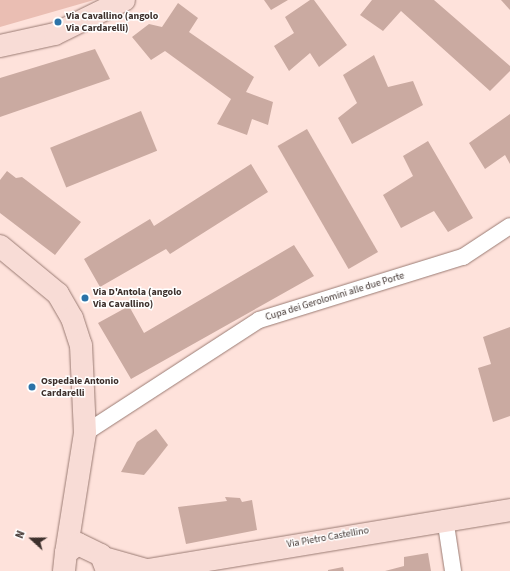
<!DOCTYPE html>
<html>
<head>
<meta charset="utf-8">
<style>
  body { margin:0 }
  #map { position:relative; width:510px; height:571px; overflow:hidden; background:#fee2db; font-family:"Source Sans 3",sans-serif }
  div>[style] { position:absolute }
  .green>* { inset:0; background:#eabeb3 }
  .building>* { inset:0; background:#caaaa1; transform-origin:0 0 }
  .roads { filter:drop-shadow(0 0 1px #9a7b73) drop-shadow(0 0 1px #9a7b73) }
  .street>* { height:16px; margin:-8px; padding:0 8px; transform-origin:8px; border-radius:8px; background:#fff }
  .secondary>* { height:22px; margin:-11px; padding:0 11px; transform-origin:11px; border-radius:11px; background:#f8dcd6 }
  .dots>* { width:11px; height:11px; translate:-50% -50%; box-sizing:border-box; border:2px solid #fff; border-radius:50% }
  span { translate:-50% -50%; white-space:nowrap; text-align:center; line-height:1.15; -webkit-text-stroke:3px #fff; paint-order:stroke }
  .poi-label { font-size:10px; color:#3d302c; font-weight:700 }
  .left { translate:0 -50%; text-align:left }
  .street-label { font-size:10px; color:#3d302c }
  .north { position:absolute; left:12px; top:519px; width:40px; height:40px; -webkit-text-stroke:3px #fff; paint-order:stroke; rotate:291deg; font-size:11px; font-weight:700; line-height:16px; text-align:center; color:#3d302c }
  .north::after { content:''; display:block; margin:auto; width:14px; height:18px; background:#3d302c; clip-path:polygon(50% 0,100% 100%,50% 72%,0 100%) }
</style>
</head>
<body>
<div id="map">
  <div class="green">
    <i style="clip-path:polygon(0 0,94px 0,0 27px)"></i>
  </div>
  <div class="building">
    <i style="clip-path:polygon(264px 0,288px 0,271px 10px)"></i>
    <i style="clip-path:polygon(310px 0,314px 0,347px 45px,319px 67px,310px 53px,289px 71px,274px 46px,294px 33px,285px 17px)"></i>
    <i style="clip-path:polygon(372px 0,434px 0,510px 66px,510px 71px,490px 91px,401px 11px,383px 31px,360px 15px)"></i>
    <i style="clip-path:polygon(501px 0,510px 0,510px 10px)"></i>
    <i style="clip-path:polygon(178px 3px,198px 18px,189px 32px,254px 77px,246px 92px,273px 102px,268px 125px,252px 119px,247px 135px,217px 124px,231px 99px,165px 51px,151px 60px,132px 37px,149px 24px,162px 27px)"></i>
    <i style="clip-path:polygon(95px 49px,110px 79px,0 117px,0 78px)"></i>
    <i style="clip-path:polygon(374px 55px,388px 87px,413px 81px,423px 105px,352px 144px,338px 118px,357px 103px,343px 75px)"></i>
    <i style="left:141px;top:111px;width:43px;height:98px;rotate:68deg"></i>
    <i style="clip-path:polygon(510px 114px,510px 164px,505px 155px,485px 169px,469px 143px)"></i>
    <i style="left:307px;top:129px;width:142px;height:34px;rotate:60deg"></i>
    <i style="clip-path:polygon(428px 141px,473px 218px,448px 232px,434px 211px,401px 228px,383px 195px,413px 176px,403px 156px)"></i>
    <i style="clip-path:polygon(251px 164px,268px 192px,170px 254px,166px 249px,100px 287px,84px 259px,150px 219px,154px 226px)"></i>
    <i style="clip-path:polygon(7px 171px,16px 178px,22px 177px,81px 222px,55px 255px,0 213px,0 180px)"></i>
    <i style="clip-path:polygon(294px 245px,314px 276px,131px 379px,98px 323px,129px 306px,144px 333px)"></i>
    <i style="clip-path:polygon(510px 327px,510px 416px,493px 422px,478px 368px,491px 364px,483px 337px)"></i>
    <i style="clip-path:polygon(156px 429px,168px 445px,154px 463px,144px 475px,121px 472px,137px 442px)"></i>
    <i style="clip-path:polygon(225px 497px,240px 498px,242px 502px,252px 500px,257px 530px,186px 544px,178px 507px,227px 501px)"></i>
    <i style="clip-path:polygon(428px 553px,431px 571px,385px 571px,404px 566px,404px 557px)"></i>
    <i style="clip-path:polygon(343px 567px,344px 571px,328px 571px,328px 570px)"></i>
  </div>
  <div class="roads">
    <div class="street">
      <i style="left:85px;top:433px;width:207px;rotate:-33deg"></i>
      <i style="left:259px;top:320px;width:214px;rotate:-17.2deg"></i>
      <i style="left:463px;top:257px;width:56px;rotate:-33.4deg"></i>
      <i style="left:445px;top:518px;width:54px;rotate:81.4deg"></i>
    </div>
    <div class="secondary">
      <i style="left:0;top:46px;width:56px;rotate:-12.3deg"></i>
      <i style="left:55px;top:34px;width:77px;rotate:-26.2deg"></i>
      <i style="left:0;top:246px;width:75px;rotate:39.6deg"></i>
      <i style="left:58px;top:294px;width:28px;rotate:60deg"></i>
      <i style="left:72px;top:318px;width:28px;rotate:72deg"></i>
      <i style="left:81px;top:345px;width:88px;rotate:87.4deg"></i>
      <i style="left:85px;top:433px;width:121px;rotate:99deg"></i>
      <i style="left:104px;top:558px;width:44px;rotate:15.9deg"></i>
      <i style="left:64px;top:571px;width:18px;rotate:-84deg"></i>
      <i style="left:66px;top:553px;width:15px;rotate:-37deg"></i>
      <i style="left:78px;top:544px;width:25px;rotate:26deg"></i>
      <i style="left:101px;top:555px;width:17px;rotate:69deg"></i>
      <i style="left:142px;top:571px;width:373px;rotate:-9.4deg"></i>
    </div>
  </div>
  <div class="dots">
    <i style="left:58px;top:22px;background:#2c73a8"></i>
    <i style="left:85px;top:298px;background:#2c73a8"></i>
    <i style="left:32px;top:387px;background:#2c73a8"></i>
  </div>
  <div class="poi-label">
    <span class="left" style="left:66px;top:22px">Via Cavallino (angolo<br>Via Cardarelli)</span>
    <span class="left" style="left:93px;top:298px">Via D'Antola (angolo<br>Via Cavallino)</span>
    <span class="left" style="left:41px;top:387px">Ospedale Antonio<br>Cardarelli</span>
  </div>
  <div class="street-label">
    <span style="left:335px;top:297px;rotate:-17deg">Cupa dei Gerolomini alle due Porte</span>
    <span style="left:328px;top:538px;rotate:-10deg">Via Pietro Castellino</span>
  </div>
  <div class="north">N</div>
</div>
</body>
</html>
